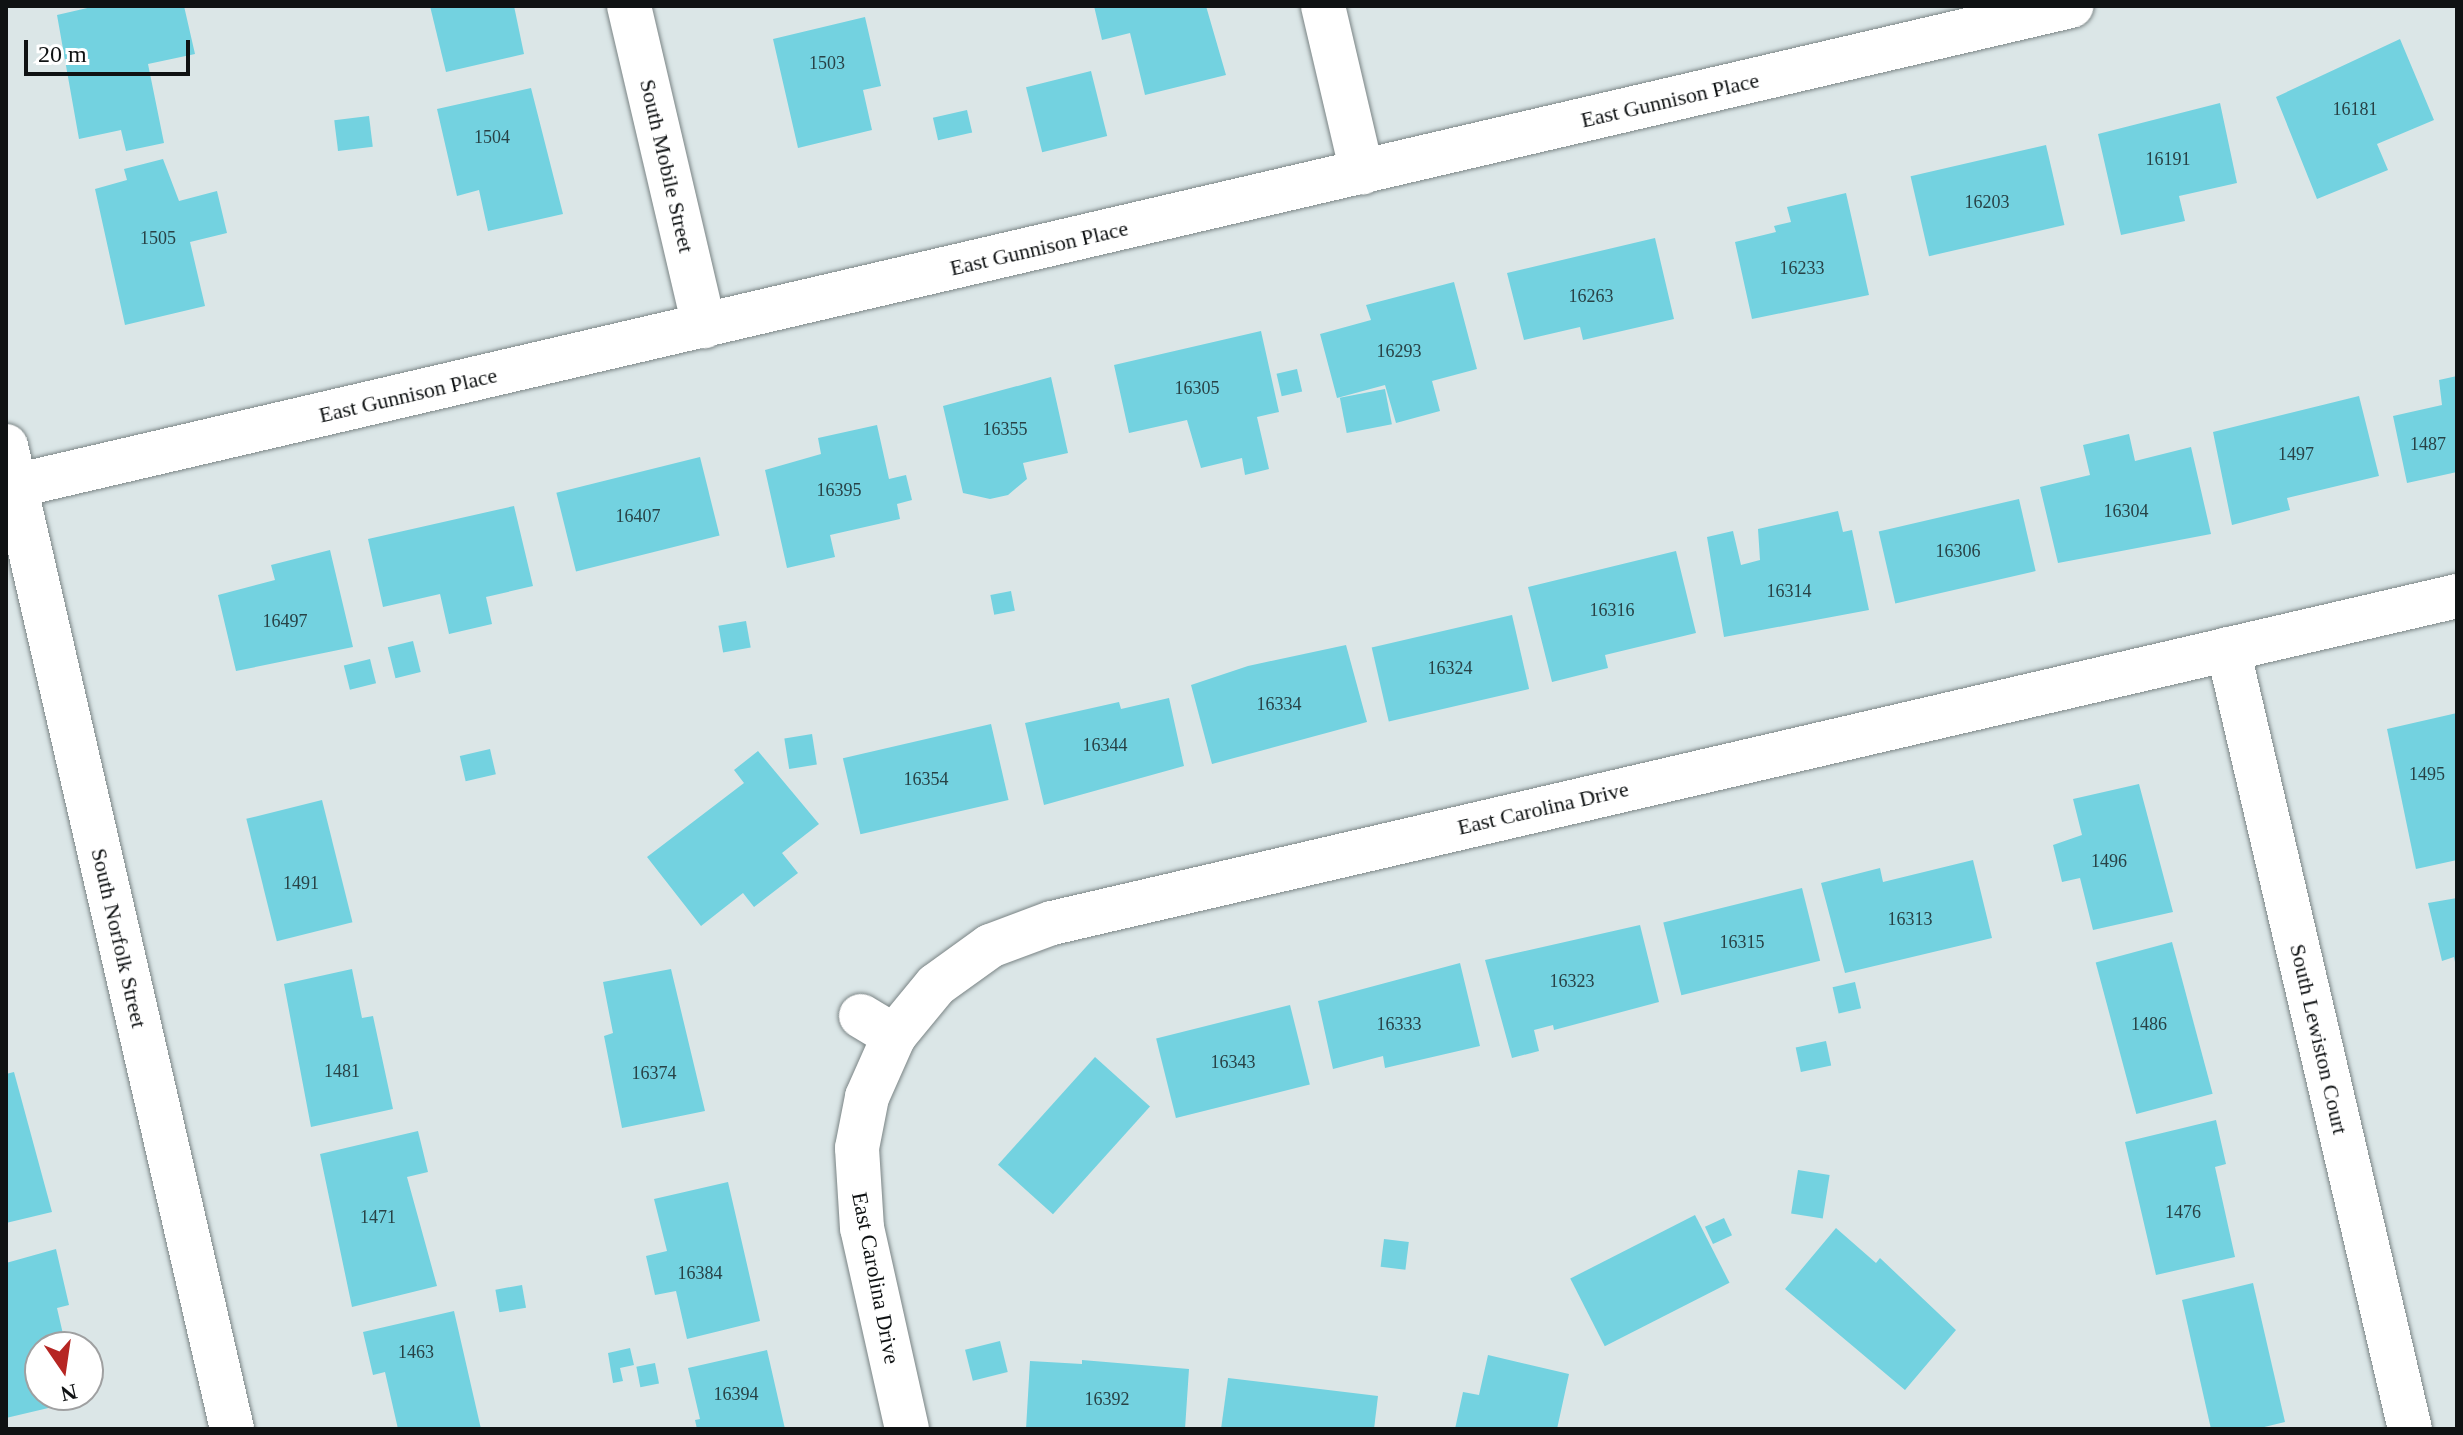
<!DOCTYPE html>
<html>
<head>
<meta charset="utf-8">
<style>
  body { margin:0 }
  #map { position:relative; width:2463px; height:1435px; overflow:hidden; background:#dbe6e7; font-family:"Times New Roman",serif }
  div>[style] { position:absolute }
  .building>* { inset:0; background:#73d2e0; transform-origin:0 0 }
  .roads { filter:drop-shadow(0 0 2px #7a8485) drop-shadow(0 0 2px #7a8485) }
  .minor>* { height:44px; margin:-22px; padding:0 22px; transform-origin:22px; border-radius:22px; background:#fff }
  span { translate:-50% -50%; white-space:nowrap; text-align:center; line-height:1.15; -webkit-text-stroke:8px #fff; paint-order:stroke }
  .number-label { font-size:18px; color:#284246 }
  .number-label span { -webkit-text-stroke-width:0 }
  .street-label { font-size:22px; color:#0f1213 }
  .frame { position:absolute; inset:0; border:8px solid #0f1213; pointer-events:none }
  .north { position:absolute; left:24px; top:1331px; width:80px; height:80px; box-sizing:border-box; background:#fff; border:2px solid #9fa0a1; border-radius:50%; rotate:167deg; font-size:22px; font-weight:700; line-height:32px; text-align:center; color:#0f1213 }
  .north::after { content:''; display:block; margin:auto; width:28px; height:36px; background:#b62623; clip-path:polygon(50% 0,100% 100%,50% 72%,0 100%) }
  .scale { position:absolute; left:24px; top:40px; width:166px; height:36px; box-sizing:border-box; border:4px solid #0f1213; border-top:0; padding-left:10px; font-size:24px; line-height:28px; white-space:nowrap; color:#0f1213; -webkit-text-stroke:6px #fff; paint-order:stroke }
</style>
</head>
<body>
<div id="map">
  <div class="building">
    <i style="clip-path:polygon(96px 6px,184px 6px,195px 54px,148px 64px,164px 143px,126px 151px,121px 130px,79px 139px,57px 15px)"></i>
    <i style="clip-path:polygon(430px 6px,514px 6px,524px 54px,446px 72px)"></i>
    <i style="clip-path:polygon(1094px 6px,1206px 6px,1226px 75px,1145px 95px,1130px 33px,1102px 40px)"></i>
    <i style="clip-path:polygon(865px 17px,881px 86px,863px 90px,872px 130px,798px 148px,773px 39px)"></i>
    <i style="clip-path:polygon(2400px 39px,2434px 120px,2377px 144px,2388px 170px,2317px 199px,2276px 97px)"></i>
    <i style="left:1091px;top:71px;width:67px;height:67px;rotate:76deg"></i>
    <i style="clip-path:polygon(531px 88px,563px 214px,488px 231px,479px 190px,457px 196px,437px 109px)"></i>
    <i style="clip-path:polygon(2220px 103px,2237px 183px,2179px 196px,2185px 221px,2121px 235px,2098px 134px)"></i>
    <i style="left:967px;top:110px;width:23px;height:35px;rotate:77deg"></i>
    <i style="left:369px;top:116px;width:31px;height:35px;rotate:83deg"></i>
    <i style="left:2046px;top:145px;width:82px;height:139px;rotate:77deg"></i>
    <i style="clip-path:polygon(163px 159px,179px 201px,217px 191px,227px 233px,190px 242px,205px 306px,125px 325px,95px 189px,127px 180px,124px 169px)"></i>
    <i style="clip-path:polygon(1846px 193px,1869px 295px,1752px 319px,1735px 242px,1776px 232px,1774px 226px,1791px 222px,1787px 207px)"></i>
    <i style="clip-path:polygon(1655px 238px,1674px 319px,1583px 340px,1580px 327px,1524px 340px,1507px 273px)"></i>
    <i style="clip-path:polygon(1454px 282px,1477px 369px,1432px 381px,1440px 411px,1396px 423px,1385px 385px,1337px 398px,1320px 334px,1371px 320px,1366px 305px)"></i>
    <i style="clip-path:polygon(1261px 331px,1279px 412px,1257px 417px,1269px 469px,1245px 475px,1242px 458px,1201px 468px,1187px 420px,1129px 433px,1114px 365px)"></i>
    <i style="left:1297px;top:369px;width:23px;height:21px;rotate:77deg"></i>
    <i style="clip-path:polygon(2457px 376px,2457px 472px,2407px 483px,2393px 416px,2442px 405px,2439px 380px)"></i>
    <i style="clip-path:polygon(1051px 377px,1068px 453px,1023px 463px,1027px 479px,1008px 495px,990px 499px,963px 493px,943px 406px)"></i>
    <i style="left:1385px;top:389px;width:36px;height:46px;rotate:79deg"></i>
    <i style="clip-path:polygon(2359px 396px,2379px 476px,2287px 498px,2290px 510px,2232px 525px,2213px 432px)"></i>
    <i style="clip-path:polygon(877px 425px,889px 479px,906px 475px,912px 500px,897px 504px,900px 519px,830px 535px,835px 557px,787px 568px,765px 470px,821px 454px,818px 438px)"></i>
    <i style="clip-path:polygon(2129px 434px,2135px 461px,2191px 447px,2211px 534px,2058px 563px,2040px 487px,2090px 475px,2083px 445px)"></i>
    <i style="left:700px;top:457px;width:81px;height:148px;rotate:76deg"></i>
    <i style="left:2019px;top:499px;width:74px;height:144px;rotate:77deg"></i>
    <i style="clip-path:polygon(514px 506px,533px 586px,486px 597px,492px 624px,449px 634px,440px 594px,383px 607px,368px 539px)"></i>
    <i style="clip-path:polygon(1838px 511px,1843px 532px,1852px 530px,1869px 610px,1724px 637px,1707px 537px,1733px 531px,1741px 565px,1760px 560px,1758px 529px)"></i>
    <i style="clip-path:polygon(330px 550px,353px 647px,236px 671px,218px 595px,275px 580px,271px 565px)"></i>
    <i style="clip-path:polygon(1676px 551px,1696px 633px,1605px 655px,1608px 668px,1552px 682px,1528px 587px)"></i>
    <i style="left:1011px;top:591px;width:20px;height:21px;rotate:79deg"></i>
    <i style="left:1512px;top:615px;width:76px;height:144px;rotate:77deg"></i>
    <i style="left:746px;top:621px;width:27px;height:28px;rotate:80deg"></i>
    <i style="left:413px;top:641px;width:32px;height:26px;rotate:76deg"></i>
    <i style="clip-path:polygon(1346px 645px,1367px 722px,1212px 764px,1191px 685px,1248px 666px)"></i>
    <i style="left:370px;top:659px;width:25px;height:27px;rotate:76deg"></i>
    <i style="clip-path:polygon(1169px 698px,1184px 766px,1044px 805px,1025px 723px,1119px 702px,1121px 709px)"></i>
    <i style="clip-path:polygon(2457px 713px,2457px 860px,2416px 869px,2387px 729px)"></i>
    <i style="left:991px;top:724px;width:78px;height:152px;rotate:77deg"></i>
    <i style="left:812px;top:734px;width:31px;height:28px;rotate:81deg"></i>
    <i style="left:490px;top:749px;width:26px;height:31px;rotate:77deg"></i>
    <i style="clip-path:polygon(758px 751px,819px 824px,782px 853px,798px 873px,754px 907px,743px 893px,701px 926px,647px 857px,744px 783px,734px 770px)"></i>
    <i style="clip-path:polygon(2139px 784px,2173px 912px,2093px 930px,2080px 878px,2062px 882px,2053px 845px,2082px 835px,2073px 799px)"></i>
    <i style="left:322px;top:800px;width:126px;height:78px;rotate:76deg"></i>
    <i style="clip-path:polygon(1973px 860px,1992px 938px,1845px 973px,1821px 883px,1880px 868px,1883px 882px)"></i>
    <i style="left:1802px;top:888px;width:75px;height:143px;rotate:76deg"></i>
    <i style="clip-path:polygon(2457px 898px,2457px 967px,2456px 967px,2454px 957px,2442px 961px,2428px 903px)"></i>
    <i style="clip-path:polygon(1640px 925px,1659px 1002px,1554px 1030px,1553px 1025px,1534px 1030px,1539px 1051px,1512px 1058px,1485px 960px)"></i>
    <i style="left:2172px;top:942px;width:157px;height:79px;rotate:75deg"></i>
    <i style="clip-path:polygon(1460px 963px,1480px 1046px,1385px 1068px,1383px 1056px,1333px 1069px,1318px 1001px)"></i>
    <i style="clip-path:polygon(352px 969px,362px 1018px,373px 1016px,393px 1109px,311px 1127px,284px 984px)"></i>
    <i style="clip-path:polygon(671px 969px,705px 1111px,622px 1128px,604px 1036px,613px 1033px,603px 982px)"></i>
    <i style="left:1855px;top:982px;width:27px;height:23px;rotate:77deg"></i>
    <i style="left:1290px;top:1005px;width:82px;height:138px;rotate:76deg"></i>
    <i style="left:1826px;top:1041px;width:25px;height:31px;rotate:78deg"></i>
    <i style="left:1095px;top:1057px;width:74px;height:145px;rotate:42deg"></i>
    <i style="clip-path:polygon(14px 1072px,52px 1212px,6px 1223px,6px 1074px)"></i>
    <i style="clip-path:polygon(2216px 1120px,2226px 1164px,2215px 1167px,2235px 1257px,2156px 1275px,2125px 1142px)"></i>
    <i style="clip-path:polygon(418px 1131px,428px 1172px,407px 1177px,437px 1286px,352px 1307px,320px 1154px)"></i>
    <i style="left:1798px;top:1170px;width:32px;height:44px;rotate:9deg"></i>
    <i style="clip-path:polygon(728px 1182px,760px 1321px,687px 1339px,676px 1291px,655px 1295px,646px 1256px,667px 1251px,654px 1199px)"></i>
    <i style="left:1695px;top:1215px;width:76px;height:140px;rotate:63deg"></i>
    <i style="left:1724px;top:1218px;width:19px;height:21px;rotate:65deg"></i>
    <i style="clip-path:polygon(1836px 1228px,1876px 1263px,1880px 1258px,1956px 1330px,1905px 1390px,1785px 1289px)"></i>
    <i style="left:1384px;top:1239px;width:25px;height:28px;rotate:7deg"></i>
    <i style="clip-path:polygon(56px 1249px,69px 1305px,57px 1308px,66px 1347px,40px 1347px,40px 1395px,77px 1395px,78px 1401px,6px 1418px,6px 1263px)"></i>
    <i style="clip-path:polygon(2253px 1283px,2285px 1422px,2256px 1429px,2211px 1429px,2182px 1300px)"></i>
    <i style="left:522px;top:1285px;width:23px;height:27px;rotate:80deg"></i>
    <i style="clip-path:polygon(454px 1311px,481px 1429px,398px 1429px,385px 1372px,373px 1375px,363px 1332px)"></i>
    <i style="left:1000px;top:1341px;width:32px;height:36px;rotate:76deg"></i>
    <i style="clip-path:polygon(630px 1348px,634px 1365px,620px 1368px,623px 1381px,613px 1383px,608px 1353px)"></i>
    <i style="clip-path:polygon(767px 1350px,785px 1429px,697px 1429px,695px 1420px,700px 1419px,688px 1368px)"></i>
    <i style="clip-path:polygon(1488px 1355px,1569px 1374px,1557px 1429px,1455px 1429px,1463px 1392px,1479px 1395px)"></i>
    <i style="clip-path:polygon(1082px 1360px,1189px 1369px,1185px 1429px,1026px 1429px,1030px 1361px,1082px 1364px)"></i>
    <i style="left:655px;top:1363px;width:21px;height:19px;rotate:79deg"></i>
    <i style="clip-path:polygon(1228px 1378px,1378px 1396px,1374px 1429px,1221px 1429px)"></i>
  </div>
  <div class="roads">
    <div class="minor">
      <i style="left:629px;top:6px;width:329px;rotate:76.8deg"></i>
      <i style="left:1323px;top:6px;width:171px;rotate:76.8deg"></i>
      <i style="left:6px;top:446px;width:1009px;rotate:77.05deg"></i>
      <i style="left:6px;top:488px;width:2121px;rotate:-13.14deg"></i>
      <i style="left:2228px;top:649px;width:801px;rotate:76.87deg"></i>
      <i style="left:861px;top:1016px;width:39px;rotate:31deg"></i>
      <i style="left:907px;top:1429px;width:206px;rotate:-102.6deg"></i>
      <i style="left:862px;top:1228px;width:80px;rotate:-93.6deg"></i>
      <i style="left:857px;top:1148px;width:52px;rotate:-78.9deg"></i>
      <i style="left:867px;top:1097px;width:67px;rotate:-66.1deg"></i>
      <i style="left:894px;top:1036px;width:66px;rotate:-50.5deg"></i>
      <i style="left:936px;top:985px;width:67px;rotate:-35.8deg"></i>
      <i style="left:990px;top:946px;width:66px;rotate:-20.4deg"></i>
      <i style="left:1052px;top:923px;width:1443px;rotate:-13.1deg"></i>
    </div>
  </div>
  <div class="number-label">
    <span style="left:827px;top:63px">1503</span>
    <span style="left:2355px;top:109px">16181</span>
    <span style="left:492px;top:137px">1504</span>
    <span style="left:2168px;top:159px">16191</span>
    <span style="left:1987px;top:202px">16203</span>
    <span style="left:158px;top:238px">1505</span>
    <span style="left:1802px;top:268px">16233</span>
    <span style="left:1591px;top:296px">16263</span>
    <span style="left:1399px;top:351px">16293</span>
    <span style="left:1197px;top:388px">16305</span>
    <span style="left:1005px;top:429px">16355</span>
    <span style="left:2428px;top:444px">1487</span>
    <span style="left:2296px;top:454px">1497</span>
    <span style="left:839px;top:490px">16395</span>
    <span style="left:2126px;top:511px">16304</span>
    <span style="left:638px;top:516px">16407</span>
    <span style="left:1958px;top:551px">16306</span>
    <span style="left:1789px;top:591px">16314</span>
    <span style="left:1612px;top:610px">16316</span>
    <span style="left:285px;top:621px">16497</span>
    <span style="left:1450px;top:668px">16324</span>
    <span style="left:1279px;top:704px">16334</span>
    <span style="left:1105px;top:745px">16344</span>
    <span style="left:2427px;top:774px">1495</span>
    <span style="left:926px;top:779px">16354</span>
    <span style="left:2109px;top:861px">1496</span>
    <span style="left:301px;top:883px">1491</span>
    <span style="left:1910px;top:919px">16313</span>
    <span style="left:1742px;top:942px">16315</span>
    <span style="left:1572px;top:981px">16323</span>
    <span style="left:1399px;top:1024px">16333</span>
    <span style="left:2149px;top:1024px">1486</span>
    <span style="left:1233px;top:1062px">16343</span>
    <span style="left:342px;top:1071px">1481</span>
    <span style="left:654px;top:1073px">16374</span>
    <span style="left:2183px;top:1212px">1476</span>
    <span style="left:378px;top:1217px">1471</span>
    <span style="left:700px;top:1273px">16384</span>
    <span style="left:416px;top:1352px">1463</span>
    <span style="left:736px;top:1394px">16394</span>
    <span style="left:1107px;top:1399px">16392</span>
  </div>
  <div class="street-label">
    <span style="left:1670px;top:100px;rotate:-13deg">East Gunnison Place</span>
    <span style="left:667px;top:166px;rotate:77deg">South Mobile Street</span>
    <span style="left:1039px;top:248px;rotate:-13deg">East Gunnison Place</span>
    <span style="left:408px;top:395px;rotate:-13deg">East Gunnison Place</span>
    <span style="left:1543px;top:808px;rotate:-13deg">East Carolina Drive</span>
    <span style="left:119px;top:938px;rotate:77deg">South Norfolk Street</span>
    <span style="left:2319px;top:1039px;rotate:77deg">South Lewiston Court</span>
    <span style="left:876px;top:1278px;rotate:79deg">East Carolina Drive</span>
  </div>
  <div class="frame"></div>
  <div class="north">N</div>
  <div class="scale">20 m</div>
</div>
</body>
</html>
